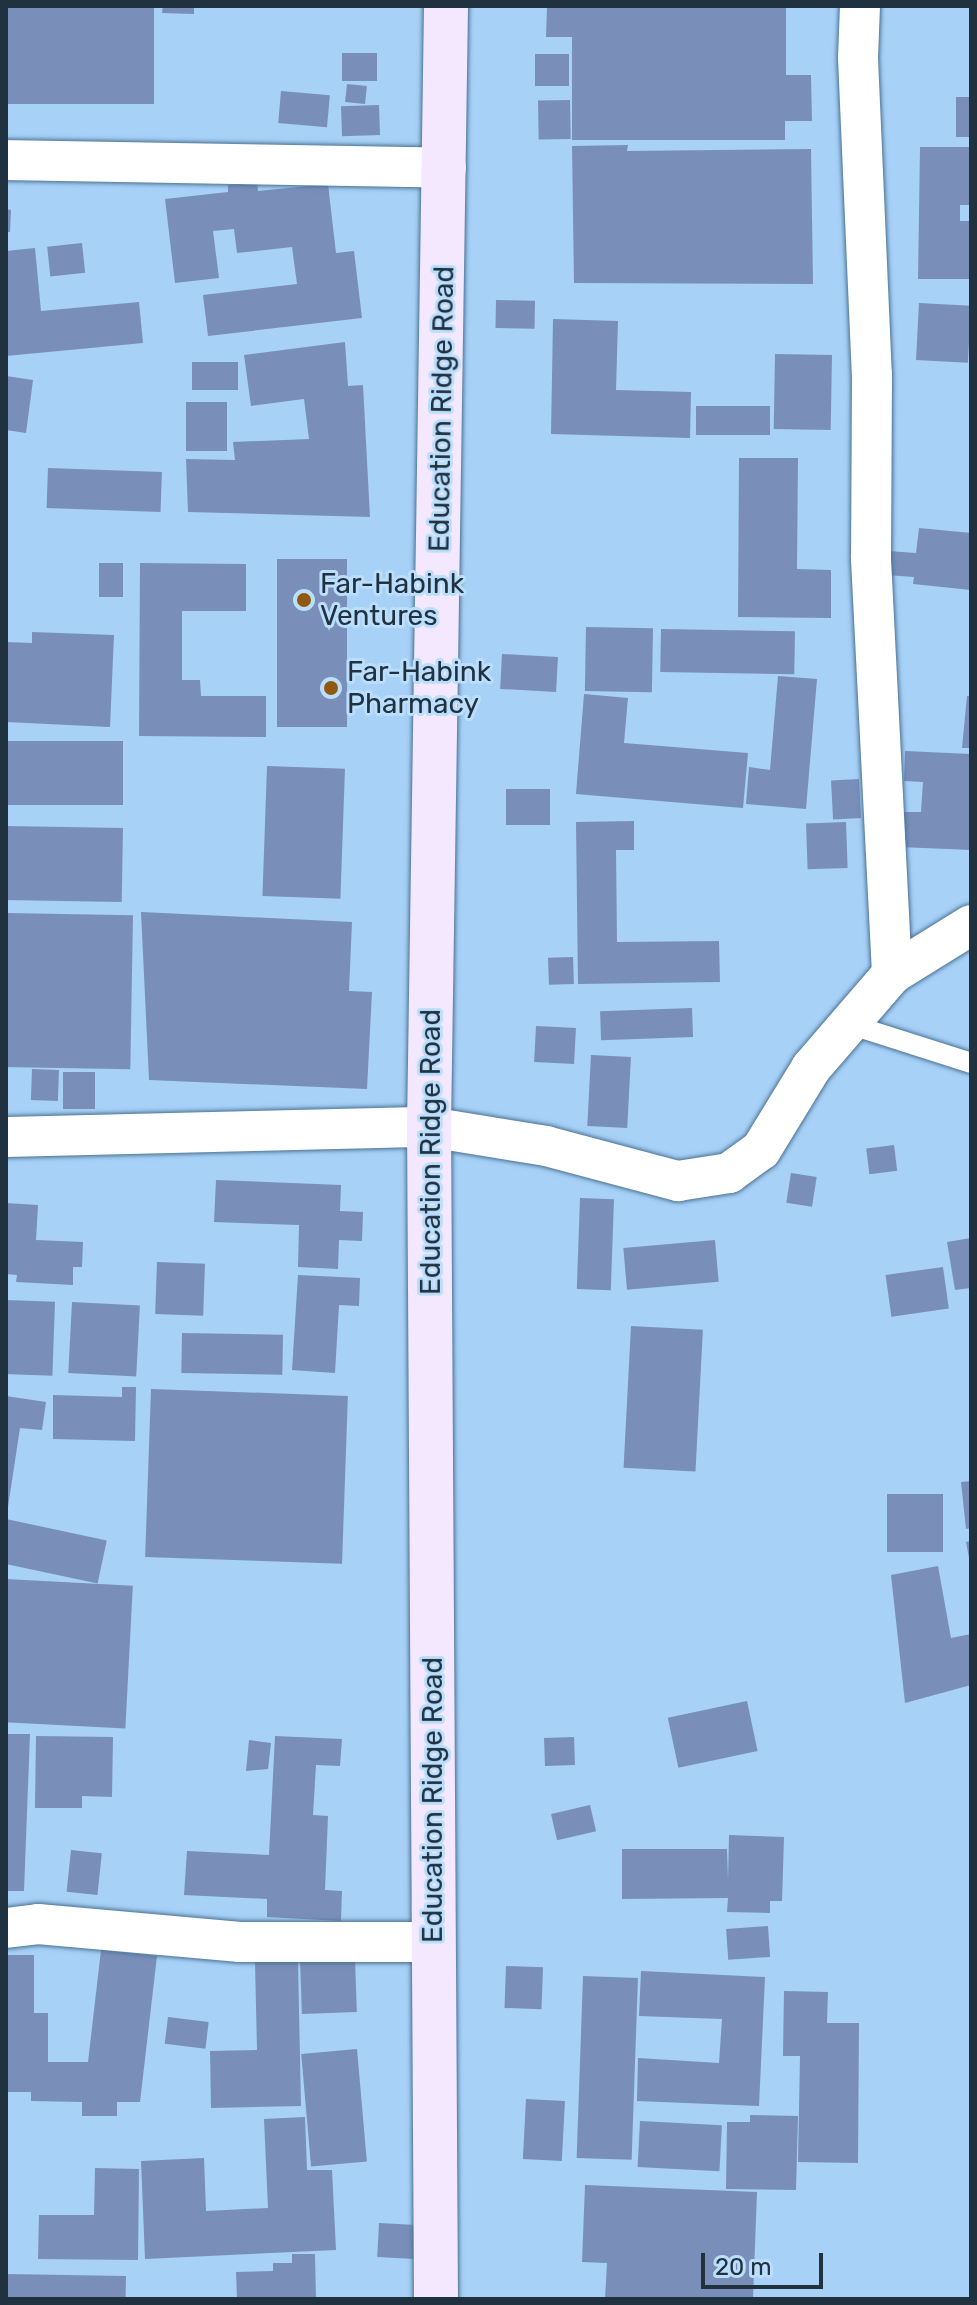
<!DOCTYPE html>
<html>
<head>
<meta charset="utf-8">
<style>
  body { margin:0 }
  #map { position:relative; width:977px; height:2305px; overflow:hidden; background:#a7d1f7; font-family:Rubik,sans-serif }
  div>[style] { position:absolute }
  .building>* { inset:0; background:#7a8eba; transform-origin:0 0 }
  .roads { filter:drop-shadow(0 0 2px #4a7293) drop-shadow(0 0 2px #4a7293) }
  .lane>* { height:20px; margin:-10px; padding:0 10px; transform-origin:10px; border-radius:10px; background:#fff }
  .street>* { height:40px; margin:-20px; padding:0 20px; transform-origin:20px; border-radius:20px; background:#fff }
  .secondary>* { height:44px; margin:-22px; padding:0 22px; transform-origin:22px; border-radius:22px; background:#f3e8ff }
  .dots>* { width:22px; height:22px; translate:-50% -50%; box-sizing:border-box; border:4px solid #bbdefc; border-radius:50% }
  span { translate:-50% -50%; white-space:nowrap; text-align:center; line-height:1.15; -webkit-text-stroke:6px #bbdefc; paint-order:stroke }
  .street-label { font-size:28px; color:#203140 }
  .poi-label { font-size:28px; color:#203140 }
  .left { translate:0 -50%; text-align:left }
  .frame { position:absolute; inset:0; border:8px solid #203140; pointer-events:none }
  .scale { position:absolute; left:701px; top:2253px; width:122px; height:36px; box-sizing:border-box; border:4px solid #203140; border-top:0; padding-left:10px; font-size:24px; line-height:28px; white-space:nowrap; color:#203140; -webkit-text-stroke:6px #bbdefc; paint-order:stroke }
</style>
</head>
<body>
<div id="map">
  <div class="building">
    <i style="left:6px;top:6px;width:148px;height:98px"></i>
    <i style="clip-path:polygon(163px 6px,194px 6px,194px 14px,162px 13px)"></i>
    <i style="clip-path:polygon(547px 6px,786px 6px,786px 75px,811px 75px,812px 121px,785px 121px,785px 140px,572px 140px,572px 37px,546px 37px)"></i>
    <i style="left:342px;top:53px;width:35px;height:28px"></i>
    <i style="left:569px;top:54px;width:32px;height:34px;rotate:90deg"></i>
    <i style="left:347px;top:84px;width:20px;height:18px;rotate:6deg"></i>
    <i style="left:281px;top:91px;width:49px;height:32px;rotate:5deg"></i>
    <i style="left:956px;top:97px;width:15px;height:40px"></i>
    <i style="left:570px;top:100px;width:39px;height:32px;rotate:89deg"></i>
    <i style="left:379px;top:105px;width:30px;height:38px;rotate:88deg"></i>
    <i style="clip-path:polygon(628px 145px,627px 151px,811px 149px,813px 284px,574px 283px,572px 146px)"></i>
    <i style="clip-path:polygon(920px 147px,971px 147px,971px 205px,960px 205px,960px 221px,971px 221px,971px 279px,918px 279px)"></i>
    <i style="clip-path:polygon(257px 182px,258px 191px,328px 184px,336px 253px,354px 251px,362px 318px,208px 336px,203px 295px,297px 284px,292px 247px,237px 253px,234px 229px,213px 231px,219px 278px,175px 283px,165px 199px,228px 192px,228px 185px)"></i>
    <i style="clip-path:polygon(6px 209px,11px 210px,10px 232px,6px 232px)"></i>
    <i style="left:82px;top:243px;width:30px;height:35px;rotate:84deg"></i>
    <i style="clip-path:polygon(35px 248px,41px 311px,139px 302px,143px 343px,6px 356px,6px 251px)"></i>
    <i style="left:496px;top:300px;width:39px;height:28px;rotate:1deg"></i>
    <i style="left:919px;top:303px;width:52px;height:57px;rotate:3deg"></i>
    <i style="clip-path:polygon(553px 319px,618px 321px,616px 390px,691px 392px,690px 438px,551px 434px)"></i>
    <i style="clip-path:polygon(345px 342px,348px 386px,363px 385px,370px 517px,188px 512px,186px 459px,235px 460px,233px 442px,309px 439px,304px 399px,251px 406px,244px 355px)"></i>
    <i style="left:775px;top:354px;width:57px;height:75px;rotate:1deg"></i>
    <i style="left:192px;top:362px;width:46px;height:28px"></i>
    <i style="clip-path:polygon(6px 376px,33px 380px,26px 433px,6px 430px)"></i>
    <i style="left:186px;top:402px;width:41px;height:49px"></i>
    <i style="left:696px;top:406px;width:74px;height:29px"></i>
    <i style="clip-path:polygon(739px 458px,798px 458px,797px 569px,831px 570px,831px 618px,738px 617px)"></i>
    <i style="left:48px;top:468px;width:114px;height:40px;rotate:2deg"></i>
    <i style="clip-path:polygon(919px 528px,971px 533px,971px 590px,913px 584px,914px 577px,886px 575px,888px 551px,916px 553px)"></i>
    <i style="left:277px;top:559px;width:70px;height:168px"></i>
    <i style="left:99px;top:563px;width:24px;height:34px"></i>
    <i style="clip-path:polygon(140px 563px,246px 564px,246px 611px,182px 611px,182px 680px,200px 680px,201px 696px,266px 696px,266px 737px,139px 736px)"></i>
    <i style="left:586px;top:627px;width:67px;height:64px;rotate:1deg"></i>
    <i style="left:661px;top:629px;width:134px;height:43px;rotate:1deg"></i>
    <i style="clip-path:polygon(32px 632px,114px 635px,110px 727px,6px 722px,6px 642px,32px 643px)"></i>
    <i style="left:502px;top:654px;width:56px;height:35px;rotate:3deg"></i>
    <i style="clip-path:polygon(778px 676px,817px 679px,806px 809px,746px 804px,749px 767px,770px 770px)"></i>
    <i style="clip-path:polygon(584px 694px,628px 698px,624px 743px,748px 753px,743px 808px,576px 794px)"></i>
    <i style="clip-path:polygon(967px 696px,971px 696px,971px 748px,962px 748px)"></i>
    <i style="left:6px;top:741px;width:117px;height:64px"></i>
    <i style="clip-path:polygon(905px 751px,971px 754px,971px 850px,900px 847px,902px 812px,921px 812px,923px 782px,904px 781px)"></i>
    <i style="left:267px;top:766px;width:78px;height:130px;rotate:2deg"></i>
    <i style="left:859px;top:779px;width:39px;height:28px;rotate:87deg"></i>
    <i style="left:506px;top:789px;width:44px;height:36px"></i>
    <i style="clip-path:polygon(634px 821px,634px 850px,616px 850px,617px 942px,719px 941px,720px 982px,578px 984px,576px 822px)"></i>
    <i style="left:846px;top:822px;width:46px;height:40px;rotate:88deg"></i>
    <i style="left:6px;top:826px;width:117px;height:74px;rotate:1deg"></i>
    <i style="clip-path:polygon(141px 912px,352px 922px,349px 991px,372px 992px,367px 1089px,149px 1080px)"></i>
    <i style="left:6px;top:913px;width:127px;height:154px;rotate:1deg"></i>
    <i style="left:573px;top:957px;width:27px;height:25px;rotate:88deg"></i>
    <i style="left:692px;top:1008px;width:29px;height:92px;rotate:88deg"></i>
    <i style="left:536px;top:1026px;width:40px;height:36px;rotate:3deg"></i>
    <i style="left:591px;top:1055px;width:40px;height:71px;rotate:3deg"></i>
    <i style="left:32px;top:1069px;width:27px;height:31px;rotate:2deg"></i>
    <i style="left:63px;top:1072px;width:32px;height:37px"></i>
    <i style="left:894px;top:1145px;width:26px;height:28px;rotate:83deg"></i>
    <i style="left:791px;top:1173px;width:26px;height:30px;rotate:9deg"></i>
    <i style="clip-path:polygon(216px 1180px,341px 1185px,340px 1211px,363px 1212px,362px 1241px,339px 1240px,338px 1269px,298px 1267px,299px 1225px,214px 1222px)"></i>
    <i style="left:580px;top:1198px;width:34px;height:91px;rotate:2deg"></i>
    <i style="clip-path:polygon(6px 1203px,38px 1205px,36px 1240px,83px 1242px,82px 1267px,73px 1267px,73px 1285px,16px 1282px,17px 1275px,6px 1274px)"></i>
    <i style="clip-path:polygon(971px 1238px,971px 1288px,955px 1290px,947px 1242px)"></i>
    <i style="left:715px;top:1240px;width:42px;height:92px;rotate:85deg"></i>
    <i style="left:157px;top:1262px;width:48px;height:52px;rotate:2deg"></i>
    <i style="left:943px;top:1267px;width:42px;height:58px;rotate:82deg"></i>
    <i style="clip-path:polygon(298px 1275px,360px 1278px,359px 1306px,339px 1305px,335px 1373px,292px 1370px)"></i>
    <i style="left:6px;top:1300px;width:49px;height:74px;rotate:2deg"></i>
    <i style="left:72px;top:1302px;width:68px;height:71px;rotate:3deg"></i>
    <i style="left:631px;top:1326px;width:72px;height:142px;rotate:3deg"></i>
    <i style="left:182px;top:1333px;width:101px;height:40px;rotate:1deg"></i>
    <i style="clip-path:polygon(122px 1387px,136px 1387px,135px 1441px,53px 1439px,53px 1395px,122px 1397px)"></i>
    <i style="left:151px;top:1389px;width:197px;height:168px;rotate:2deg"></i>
    <i style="clip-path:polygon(6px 1396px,46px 1402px,42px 1430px,20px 1428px,8px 1507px)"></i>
    <i style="clip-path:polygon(971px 1481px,971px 1528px,966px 1529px,961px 1482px)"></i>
    <i style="left:887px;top:1494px;width:56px;height:58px"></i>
    <i style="left:6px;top:1519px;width:103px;height:44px;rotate:12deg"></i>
    <i style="clip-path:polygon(971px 1541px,971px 1563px,970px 1563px,966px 1542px)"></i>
    <i style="clip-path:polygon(938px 1566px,951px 1638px,971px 1634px,971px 1685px,905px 1703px,891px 1575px)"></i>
    <i style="left:6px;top:1579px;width:127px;height:143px;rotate:3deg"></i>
    <i style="left:747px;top:1701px;width:51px;height:81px;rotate:78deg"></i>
    <i style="clip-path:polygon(6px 1734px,30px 1734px,24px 1891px,6px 1891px)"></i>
    <i style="clip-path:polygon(36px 1736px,113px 1737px,112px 1797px,82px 1796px,82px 1808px,35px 1808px)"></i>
    <i style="clip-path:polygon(275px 1736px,342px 1739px,340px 1766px,316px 1765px,313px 1815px,328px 1816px,325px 1890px,342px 1891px,341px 1921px,267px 1917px,267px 1899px,184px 1895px,187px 1851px,269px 1855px)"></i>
    <i style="left:574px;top:1737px;width:28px;height:30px;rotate:88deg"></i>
    <i style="clip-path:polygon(249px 1740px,271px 1743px,268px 1769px,246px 1771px)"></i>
    <i style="left:590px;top:1805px;width:27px;height:40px;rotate:77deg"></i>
    <i style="clip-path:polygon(729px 1835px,784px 1837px,782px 1901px,770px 1901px,770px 1913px,727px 1912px,728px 1898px,622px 1899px,622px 1849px,727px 1849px,728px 1880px)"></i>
    <i style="left:71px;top:1850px;width:31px;height:42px;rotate:6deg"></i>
    <i style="left:768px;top:1926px;width:31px;height:42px;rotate:86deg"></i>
    <i style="clip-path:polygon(101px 1950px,157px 1956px,140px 2102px,117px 2102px,117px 2116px,82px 2116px,82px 2102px,31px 2101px,31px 2092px,6px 2092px,6px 1955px,34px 1955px,34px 2013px,48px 2013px,48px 2062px,88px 2062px)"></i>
    <i style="left:355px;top:1959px;width:53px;height:55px;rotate:88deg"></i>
    <i style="clip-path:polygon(298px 1961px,301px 2106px,211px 2108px,210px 2051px,257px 2050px,255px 1962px)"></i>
    <i style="left:506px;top:1966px;width:37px;height:42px;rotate:2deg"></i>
    <i style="clip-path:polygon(641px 1971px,765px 1977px,759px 2106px,637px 2101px,638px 2058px,719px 2063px,722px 2019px,639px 2016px)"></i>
    <i style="left:583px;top:1976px;width:55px;height:182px;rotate:2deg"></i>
    <i style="clip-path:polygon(784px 1991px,828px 1992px,827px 2023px,859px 2023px,858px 2163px,798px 2162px,800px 2056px,783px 2056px)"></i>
    <i style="left:168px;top:2017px;width:41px;height:27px;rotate:7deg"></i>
    <i style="left:357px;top:2049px;width:113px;height:56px;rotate:85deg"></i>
    <i style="left:526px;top:2099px;width:39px;height:60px;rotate:3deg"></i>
    <i style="clip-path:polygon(750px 2115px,798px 2116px,796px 2190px,726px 2189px,727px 2122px,750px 2122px)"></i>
    <i style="clip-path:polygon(305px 2117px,307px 2170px,332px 2170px,336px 2250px,145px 2259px,141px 2161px,204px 2158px,206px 2211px,268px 2208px,264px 2119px)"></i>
    <i style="left:640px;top:2121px;width:82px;height:46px;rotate:3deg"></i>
    <i style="clip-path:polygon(95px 2168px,139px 2169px,138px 2260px,38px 2259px,39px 2215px,94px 2215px)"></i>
    <i style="clip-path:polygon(585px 2185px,757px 2192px,753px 2299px,605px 2299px,607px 2263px,582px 2262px)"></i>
    <i style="left:379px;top:2223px;width:37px;height:34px;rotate:3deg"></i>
    <i style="clip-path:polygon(292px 2254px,315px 2254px,316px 2299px,237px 2299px,236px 2272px,273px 2271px,273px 2263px,292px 2263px)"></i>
    <i style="left:6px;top:2274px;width:120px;height:25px;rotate:1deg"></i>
  </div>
  <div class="roads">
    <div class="lane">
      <i style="left:846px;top:1023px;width:131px;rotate:17.7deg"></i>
    </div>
    <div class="street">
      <i style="left:860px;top:6px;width:52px;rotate:92.2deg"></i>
      <i style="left:858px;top:58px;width:316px;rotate:87.5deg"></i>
      <i style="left:872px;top:374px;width:185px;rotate:90.3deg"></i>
      <i style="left:871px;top:559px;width:416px;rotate:87.1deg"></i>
      <i style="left:6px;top:160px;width:440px;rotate:1deg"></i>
      <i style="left:6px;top:1137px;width:423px;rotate:-1.4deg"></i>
      <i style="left:429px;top:1127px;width:119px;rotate:9.2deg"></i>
      <i style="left:546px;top:1146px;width:137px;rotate:14.9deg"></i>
      <i style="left:678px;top:1181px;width:52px;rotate:-8.9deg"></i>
      <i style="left:729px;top:1173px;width:39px;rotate:-36deg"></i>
      <i style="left:761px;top:1150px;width:96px;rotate:-58.6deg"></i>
      <i style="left:811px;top:1068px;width:124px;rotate:-49.2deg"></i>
      <i style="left:892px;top:974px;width:93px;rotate:-31.8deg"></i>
      <i style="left:6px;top:1928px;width:32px;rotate:-7deg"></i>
      <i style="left:38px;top:1924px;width:203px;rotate:5.1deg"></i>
      <i style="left:240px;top:1942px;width:194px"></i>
    </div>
    <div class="secondary">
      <i style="left:436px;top:2299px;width:1172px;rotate:-90.34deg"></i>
      <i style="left:429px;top:1127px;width:1121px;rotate:-89.13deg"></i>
    </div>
  </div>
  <div class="dots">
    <i style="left:304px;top:600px;background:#905811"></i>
    <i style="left:331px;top:688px;background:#905811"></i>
  </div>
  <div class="street-label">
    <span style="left:442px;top:409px;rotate:-89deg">Education Ridge Road</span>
    <span style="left:431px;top:1152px;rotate:-90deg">Education Ridge Road</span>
    <span style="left:433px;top:1800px;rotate:-90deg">Education Ridge Road</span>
  </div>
  <div class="poi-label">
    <span class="left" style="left:320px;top:600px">Far-Habink<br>Ventures</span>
    <span class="left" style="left:347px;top:688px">Far-Habink<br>Pharmacy</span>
  </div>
  <div class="frame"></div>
  <div class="scale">20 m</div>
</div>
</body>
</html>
